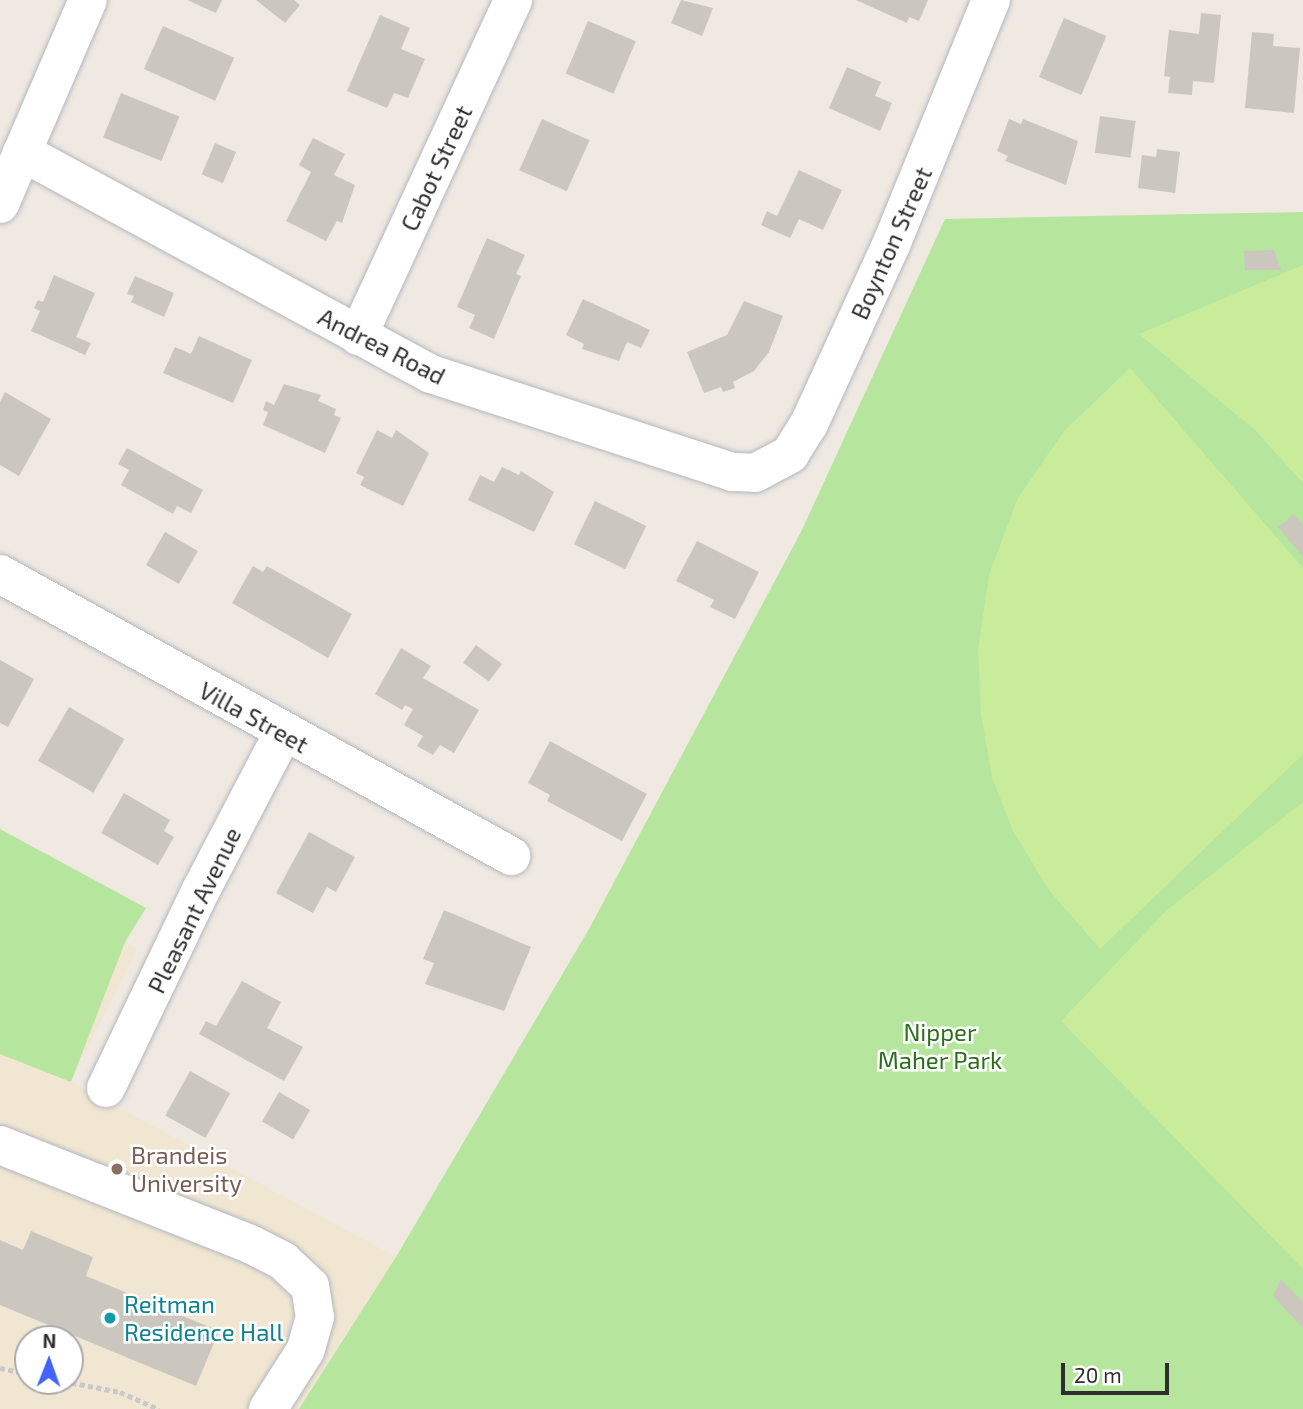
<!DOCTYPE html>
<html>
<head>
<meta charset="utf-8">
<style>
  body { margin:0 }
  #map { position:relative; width:1303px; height:1409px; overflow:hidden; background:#efe9e1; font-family:"Exo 2",sans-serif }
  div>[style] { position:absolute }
  .education>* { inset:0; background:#f0e6d1 }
  .green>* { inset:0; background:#b6e59e }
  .pitch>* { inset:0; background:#c9ec9a }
  .building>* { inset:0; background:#cbc7bf; transform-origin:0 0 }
  .path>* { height:4.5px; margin-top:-2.25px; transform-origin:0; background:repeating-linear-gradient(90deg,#c9c9c9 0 5px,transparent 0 8.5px) }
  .roads { filter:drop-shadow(0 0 2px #b4b7c1) drop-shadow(0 0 2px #b4b7c1) }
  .minor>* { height:38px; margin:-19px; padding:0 19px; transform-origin:19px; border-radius:19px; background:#fff }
  .dots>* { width:19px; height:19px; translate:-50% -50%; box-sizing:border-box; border:4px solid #fff; border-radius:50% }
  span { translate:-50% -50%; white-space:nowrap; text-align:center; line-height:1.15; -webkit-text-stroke:5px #fff; paint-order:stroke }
  .street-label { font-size:24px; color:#2e2e2e }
  .park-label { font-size:24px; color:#2c6e1b }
  .education-label { font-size:24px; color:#785e54 }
  .left { translate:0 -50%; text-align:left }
  .culture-label { font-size:24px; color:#0d838f }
  .north { position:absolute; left:14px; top:1325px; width:70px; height:70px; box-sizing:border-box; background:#fff; border:2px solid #ababab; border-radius:50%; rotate:1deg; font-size:19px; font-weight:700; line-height:28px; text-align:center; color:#2e2e2e }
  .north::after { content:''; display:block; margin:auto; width:24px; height:32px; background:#4264fb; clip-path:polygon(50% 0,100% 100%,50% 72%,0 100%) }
  .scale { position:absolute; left:1061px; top:1363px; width:108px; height:32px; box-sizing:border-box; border:4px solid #2e2e2e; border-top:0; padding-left:9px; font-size:21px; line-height:24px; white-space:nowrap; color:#2e2e2e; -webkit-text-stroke:5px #fff; paint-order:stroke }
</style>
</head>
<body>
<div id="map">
  <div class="education">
    <i style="clip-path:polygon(evenodd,0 871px,137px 949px,71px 1082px,396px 1257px,299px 1409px,0 1409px,0 871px,28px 1339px,70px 1339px,70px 1381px,28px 1381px,28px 1339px)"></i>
  </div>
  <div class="green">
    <i style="clip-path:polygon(1303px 212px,1303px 1409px,299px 1409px,396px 1257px,589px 929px,801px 532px,945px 219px)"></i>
    <i style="clip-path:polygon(0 829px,146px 908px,125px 942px,71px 1082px,0 1054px)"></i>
  </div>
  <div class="pitch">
    <i style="clip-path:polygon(1303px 265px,1303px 483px,1255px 430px,1139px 334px)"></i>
    <i style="clip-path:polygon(1130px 368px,1303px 568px,1303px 754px,1100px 949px,1049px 890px,1013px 831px,992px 777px,981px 714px,978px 650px,989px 575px,1018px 498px,1064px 431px)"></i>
    <i style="clip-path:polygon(1303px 802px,1303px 1269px,1061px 1021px,1167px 910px)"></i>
  </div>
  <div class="building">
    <i style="clip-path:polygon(187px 0,222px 0,216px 13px)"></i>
    <i style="clip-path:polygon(256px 0,294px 0,300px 5px,285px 23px)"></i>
    <i style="clip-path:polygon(681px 0,713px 8px,702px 36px,671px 23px)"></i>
    <i style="clip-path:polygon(856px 0,928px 0,919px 21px,909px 17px,907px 23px)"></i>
    <i style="clip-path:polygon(1201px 13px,1221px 15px,1214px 83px,1193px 81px,1192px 95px,1168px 93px,1170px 77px,1164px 76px,1169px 30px,1199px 34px)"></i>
    <i style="clip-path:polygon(380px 15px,410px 28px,401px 49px,425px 59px,408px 98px,394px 93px,387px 108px,347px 91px)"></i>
    <i style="left:1064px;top:18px;width:46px;height:64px;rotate:23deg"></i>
    <i style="left:588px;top:21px;width:52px;height:57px;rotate:23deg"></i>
    <i style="left:163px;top:26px;width:78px;height:47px;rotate:24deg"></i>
    <i style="clip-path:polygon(1252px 32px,1274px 34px,1273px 46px,1300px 48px,1294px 113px,1245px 108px)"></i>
    <i style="clip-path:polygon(847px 67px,881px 82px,875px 96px,892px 103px,880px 131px,829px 108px)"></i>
    <i style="left:121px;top:93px;width:63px;height:48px;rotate:22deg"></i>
    <i style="left:1100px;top:116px;width:36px;height:37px;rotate:8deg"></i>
    <i style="left:542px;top:119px;width:52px;height:56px;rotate:24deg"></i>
    <i style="clip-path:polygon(1009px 119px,1021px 124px,1023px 119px,1078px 141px,1066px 185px,1005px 161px,1008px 156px,997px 151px)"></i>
    <i style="clip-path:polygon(313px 138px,345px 154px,334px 175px,355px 185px,342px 223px,337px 221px,326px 241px,286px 221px,311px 172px,299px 165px)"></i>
    <i style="left:215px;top:143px;width:23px;height:34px;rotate:23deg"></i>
    <i style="clip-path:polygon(1157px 149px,1180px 152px,1175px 193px,1138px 188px,1142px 155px,1156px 157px)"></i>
    <i style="clip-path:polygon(799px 170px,842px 190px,823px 230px,799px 219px,790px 238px,761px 225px,767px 211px,777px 216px)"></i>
    <i style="clip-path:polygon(487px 238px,525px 255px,516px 274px,521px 276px,494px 339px,469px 328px,475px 315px,457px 307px)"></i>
    <i style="clip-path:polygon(1274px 250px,1281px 270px,1245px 270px,1244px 251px)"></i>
    <i style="clip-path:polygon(54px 275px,95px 293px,76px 337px,91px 343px,85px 355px,31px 331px,40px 311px,34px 308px,38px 300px,43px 302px)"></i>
    <i style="clip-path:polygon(135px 276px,174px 293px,164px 317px,131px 302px,134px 296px,127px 294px)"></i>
    <i style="clip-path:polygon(583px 299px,650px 330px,641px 348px,627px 342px,619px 361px,582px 349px,584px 344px,566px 335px)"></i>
    <i style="clip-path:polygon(744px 301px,783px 316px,769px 352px,754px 371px,733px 382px,735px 388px,723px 392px,721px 387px,704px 393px,687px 352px,727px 335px)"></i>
    <i style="clip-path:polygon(199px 336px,252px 360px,233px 403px,163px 373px,175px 347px,191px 354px)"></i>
    <i style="clip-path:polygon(284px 384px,321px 395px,318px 401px,336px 409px,334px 415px,341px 418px,325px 453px,263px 425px,268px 412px,263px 410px,266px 401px,274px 405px)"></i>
    <i style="clip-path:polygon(5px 392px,51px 419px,19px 476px,0 465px,0 402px)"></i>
    <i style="clip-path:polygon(377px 430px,392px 438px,396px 430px,429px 453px,403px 506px,360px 485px,364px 477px,356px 473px)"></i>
    <i style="clip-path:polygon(127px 448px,203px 490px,191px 513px,177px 506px,173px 514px,121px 485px,129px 470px,118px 464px)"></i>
    <i style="clip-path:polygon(502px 467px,519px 475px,521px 471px,554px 492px,534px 532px,468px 500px,480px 475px,494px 482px)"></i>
    <i style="left:595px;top:501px;width:57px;height:48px;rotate:26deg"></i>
    <i style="clip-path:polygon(1294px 514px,1303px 525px,1303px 557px,1278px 527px)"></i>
    <i style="left:165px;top:532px;width:38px;height:38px;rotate:30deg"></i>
    <i style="clip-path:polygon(697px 541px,759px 572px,735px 619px,710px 607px,714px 600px,676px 581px)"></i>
    <i style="clip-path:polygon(253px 566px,263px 572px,267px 566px,352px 614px,328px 658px,232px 603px)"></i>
    <i style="left:476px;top:645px;width:32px;height:22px;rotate:36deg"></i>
    <i style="clip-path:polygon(401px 648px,431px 666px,423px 678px,479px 710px,454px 753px,440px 745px,433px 755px,417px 746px,423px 736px,404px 725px,413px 709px,405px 705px,402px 710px,375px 694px)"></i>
    <i style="clip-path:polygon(0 660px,34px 679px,8px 727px,0 723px)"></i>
    <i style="left:69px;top:707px;width:64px;height:62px;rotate:30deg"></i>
    <i style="clip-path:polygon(550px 741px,647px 794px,622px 841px,547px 801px,550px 795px,528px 783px)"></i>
    <i style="clip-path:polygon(124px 793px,170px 820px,164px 831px,174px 837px,158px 865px,101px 833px)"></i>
    <i style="clip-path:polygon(309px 832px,355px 857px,336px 892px,327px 887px,313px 913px,276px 893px)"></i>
    <i style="clip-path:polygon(444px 910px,531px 947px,504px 1011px,425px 984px,434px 963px,423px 959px)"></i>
    <i style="clip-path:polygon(242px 981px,281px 1002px,267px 1028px,303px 1047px,284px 1081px,199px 1034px,206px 1021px,216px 1026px)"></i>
    <i style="left:190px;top:1071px;width:46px;height:51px;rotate:29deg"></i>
    <i style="left:279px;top:1092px;width:36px;height:34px;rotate:30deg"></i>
    <i style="clip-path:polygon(31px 1231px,93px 1257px,86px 1276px,219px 1331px,196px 1386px,0 1305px,0 1240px,23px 1250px)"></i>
    <i style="clip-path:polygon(1281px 1279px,1303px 1302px,1303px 1328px,1273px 1296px)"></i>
  </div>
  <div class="path">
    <i style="left:0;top:1368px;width:29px;rotate:12deg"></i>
    <i style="left:63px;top:1381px;width:58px;rotate:10.9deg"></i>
    <i style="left:120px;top:1392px;width:43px;rotate:23.6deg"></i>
  </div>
  <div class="roads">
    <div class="minor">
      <i style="left:22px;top:152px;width:465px;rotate:28.5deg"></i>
      <i style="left:431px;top:374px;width:317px;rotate:18deg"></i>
      <i style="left:732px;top:472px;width:23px;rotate:2deg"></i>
      <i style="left:755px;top:473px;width:40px;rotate:-28deg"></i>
      <i style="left:790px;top:454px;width:36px;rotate:-58deg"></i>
      <i style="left:809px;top:424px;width:197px;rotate:-65.4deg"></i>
      <i style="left:891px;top:245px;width:265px;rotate:-67.8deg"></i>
      <i style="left:0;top:204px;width:222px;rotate:-66.7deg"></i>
      <i style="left:358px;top:336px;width:370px;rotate:-65.2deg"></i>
      <i style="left:0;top:574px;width:584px;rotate:28.89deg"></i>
      <i style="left:106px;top:1088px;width:220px;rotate:-64.4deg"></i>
      <i style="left:201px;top:890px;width:177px;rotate:-62.4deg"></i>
      <i style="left:0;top:1145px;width:269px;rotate:21.6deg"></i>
      <i style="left:250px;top:1244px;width:37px;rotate:27deg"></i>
      <i style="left:283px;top:1261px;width:37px;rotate:43deg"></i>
      <i style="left:310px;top:1286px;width:31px;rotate:81deg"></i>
      <i style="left:315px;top:1317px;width:35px;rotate:106deg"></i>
      <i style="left:305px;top:1351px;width:69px;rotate:122.5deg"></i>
    </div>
  </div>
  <div class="dots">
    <i style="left:117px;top:1169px;background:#8d6e63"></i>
    <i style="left:110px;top:1318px;background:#0f9aa8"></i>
  </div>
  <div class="street-label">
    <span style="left:436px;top:168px;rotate:-65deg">Cabot Street</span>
    <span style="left:891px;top:243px;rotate:-66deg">Boynton Street</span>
    <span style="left:382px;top:346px;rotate:27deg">Andrea Road</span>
    <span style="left:254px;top:717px;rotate:29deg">Villa Street</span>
    <span style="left:194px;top:910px;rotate:-64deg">Pleasant Avenue</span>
  </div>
  <div class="park-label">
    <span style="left:940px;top:1046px">Nipper<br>Maher Park</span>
  </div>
  <div class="education-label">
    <span class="left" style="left:131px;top:1169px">Brandeis<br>University</span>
  </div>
  <div class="culture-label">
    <span class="left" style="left:124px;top:1318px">Reitman<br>Residence Hall</span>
  </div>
  <div class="north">N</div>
  <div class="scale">20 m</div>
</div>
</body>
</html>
